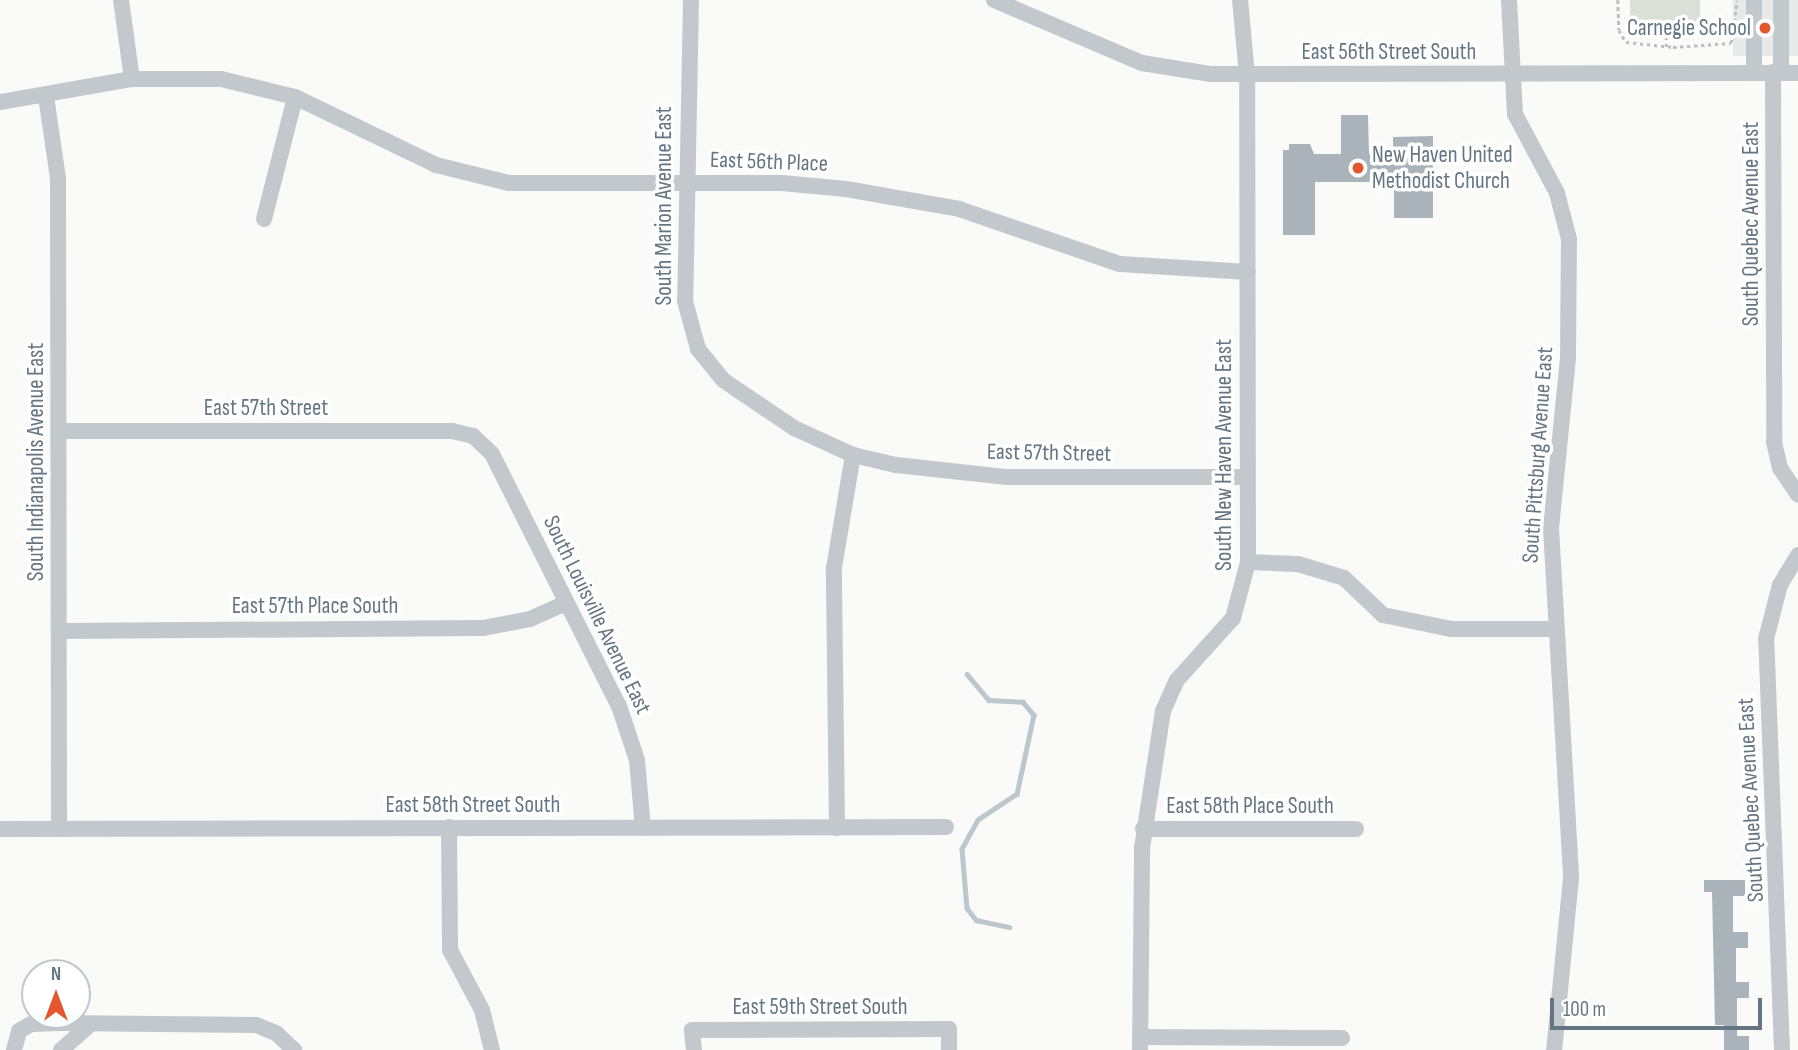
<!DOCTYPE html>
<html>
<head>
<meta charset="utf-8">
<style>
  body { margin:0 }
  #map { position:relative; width:1798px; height:1050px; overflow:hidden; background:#fafaf8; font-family:"Sofia Sans Condensed",sans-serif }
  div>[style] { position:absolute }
  .built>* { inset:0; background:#e8e9e9; transform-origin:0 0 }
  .green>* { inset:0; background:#dadfd7; transform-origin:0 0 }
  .stream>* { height:4.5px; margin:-2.25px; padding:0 2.25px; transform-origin:2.25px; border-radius:2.25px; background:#bbc7cb }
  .building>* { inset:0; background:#aab3b9 }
  .path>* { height:2.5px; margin-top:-1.25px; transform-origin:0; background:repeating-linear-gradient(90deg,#bbbfc2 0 3.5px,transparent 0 7px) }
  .minor>* { height:16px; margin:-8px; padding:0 8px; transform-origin:8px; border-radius:8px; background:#c3c8cc }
  .dots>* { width:19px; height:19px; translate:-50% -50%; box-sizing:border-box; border:4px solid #fff; border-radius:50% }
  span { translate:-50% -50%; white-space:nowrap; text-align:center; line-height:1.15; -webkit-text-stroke:7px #fff; paint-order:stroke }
  .poi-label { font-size:23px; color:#657683 }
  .right { translate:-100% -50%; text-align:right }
  .left { translate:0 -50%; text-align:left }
  .street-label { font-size:23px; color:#657683 }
  .north { position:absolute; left:21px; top:959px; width:70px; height:70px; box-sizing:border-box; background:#fff; border:2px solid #c1c8cd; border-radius:50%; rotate:0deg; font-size:19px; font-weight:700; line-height:28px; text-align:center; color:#657683 }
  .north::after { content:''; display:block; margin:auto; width:24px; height:32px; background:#e4572e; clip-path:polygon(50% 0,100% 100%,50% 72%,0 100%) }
  .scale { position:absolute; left:1550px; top:998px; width:212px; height:32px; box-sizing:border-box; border:4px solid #657683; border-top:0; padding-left:9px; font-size:21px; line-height:24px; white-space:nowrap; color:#657683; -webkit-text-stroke:5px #fff; paint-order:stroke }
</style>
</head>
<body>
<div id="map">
  <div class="built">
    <i style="left:1733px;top:0;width:65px;height:56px"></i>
  </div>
  <div class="green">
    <i style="left:1630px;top:0;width:70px;height:33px"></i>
  </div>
  <div class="stream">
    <i style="left:967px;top:674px;width:34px;rotate:50deg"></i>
    <i style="left:989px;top:700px;width:34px;rotate:3deg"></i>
    <i style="left:1023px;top:702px;width:17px;rotate:50deg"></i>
    <i style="left:1034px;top:715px;width:81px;rotate:102.1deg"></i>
    <i style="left:1017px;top:794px;width:47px;rotate:146.3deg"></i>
    <i style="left:978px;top:820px;width:33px;rotate:119deg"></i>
    <i style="left:962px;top:849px;width:59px;rotate:85.2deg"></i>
    <i style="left:967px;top:908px;width:15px;rotate:53deg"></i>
    <i style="left:976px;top:920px;width:34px;rotate:12deg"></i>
  </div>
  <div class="building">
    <i style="clip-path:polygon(1341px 115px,1368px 115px,1369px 154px,1393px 154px,1393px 137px,1433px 136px,1433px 218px,1394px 218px,1394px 182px,1315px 182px,1315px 235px,1283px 235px,1283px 150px,1289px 150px,1289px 144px,1310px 144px,1314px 154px,1341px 154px)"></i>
    <i style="clip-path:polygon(1704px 880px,1745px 880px,1745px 896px,1733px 896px,1733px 932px,1748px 932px,1748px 948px,1736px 948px,1736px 982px,1749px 982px,1749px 998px,1737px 998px,1737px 1036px,1749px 1036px,1749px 1050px,1724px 1050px,1724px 1025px,1715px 1025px,1712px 892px,1704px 892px)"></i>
  </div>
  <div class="path">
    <i style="left:1618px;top:0;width:30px;rotate:88deg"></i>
    <i style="left:1619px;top:30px;width:14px;rotate:60deg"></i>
    <i style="left:1626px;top:42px;width:47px;rotate:6.1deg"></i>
    <i style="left:1673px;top:47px;width:58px;rotate:-3.9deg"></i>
    <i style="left:1731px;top:43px;width:43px;rotate:-82.1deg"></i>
    <i style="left:1666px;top:47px;width:15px;rotate:-90deg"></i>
  </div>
  <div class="minor">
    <i style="left:121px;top:0;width:80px;rotate:82.1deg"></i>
    <i style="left:691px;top:0;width:301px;rotate:91.1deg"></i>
    <i style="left:685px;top:301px;width:50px;rotate:74.8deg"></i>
    <i style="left:698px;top:349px;width:40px;rotate:51deg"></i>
    <i style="left:723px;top:380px;width:86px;rotate:34.1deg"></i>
    <i style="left:794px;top:428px;width:65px;rotate:24.6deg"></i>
    <i style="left:853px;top:455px;width:44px;rotate:13.1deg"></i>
    <i style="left:896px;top:465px;width:112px;rotate:6.2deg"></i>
    <i style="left:1007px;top:477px;width:240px"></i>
    <i style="left:994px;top:0;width:161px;rotate:23.1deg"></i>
    <i style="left:1142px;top:63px;width:70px;rotate:9.1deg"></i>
    <i style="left:1211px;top:74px;width:587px;rotate:-0.1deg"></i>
    <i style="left:1509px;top:0;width:114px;rotate:87deg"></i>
    <i style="left:1515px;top:114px;width:89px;rotate:62deg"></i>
    <i style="left:1557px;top:193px;width:48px;rotate:75.4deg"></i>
    <i style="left:1569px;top:239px;width:119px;rotate:90.5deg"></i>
    <i style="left:1568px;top:358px;width:171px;rotate:95.7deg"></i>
    <i style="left:1551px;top:528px;width:351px;rotate:86.7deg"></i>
    <i style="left:1571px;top:878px;width:173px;rotate:95.6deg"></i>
    <i style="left:1781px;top:0;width:72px;rotate:90deg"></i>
    <i style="left:1773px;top:72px;width:370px;rotate:89.8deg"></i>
    <i style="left:1774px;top:442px;width:27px;rotate:77deg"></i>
    <i style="left:1780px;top:468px;width:32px;rotate:56deg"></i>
    <i style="left:1754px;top:73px;width:73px;rotate:-90deg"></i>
    <i style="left:46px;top:96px;width:83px;rotate:81.7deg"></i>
    <i style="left:58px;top:178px;width:651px;rotate:89.91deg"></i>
    <i style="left:0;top:102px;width:134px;rotate:-9.9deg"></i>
    <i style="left:132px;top:79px;width:89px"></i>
    <i style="left:221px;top:79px;width:76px;rotate:13.7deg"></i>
    <i style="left:295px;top:97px;width:157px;rotate:25.7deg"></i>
    <i style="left:436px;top:165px;width:75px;rotate:13.9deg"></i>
    <i style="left:509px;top:183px;width:273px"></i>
    <i style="left:782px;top:183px;width:64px;rotate:5.4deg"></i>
    <i style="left:846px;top:189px;width:115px;rotate:10deg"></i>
    <i style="left:959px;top:209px;width:170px;rotate:18.9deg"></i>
    <i style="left:1120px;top:264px;width:128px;rotate:3.6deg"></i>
    <i style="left:264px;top:219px;width:126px;rotate:-75.7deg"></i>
    <i style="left:59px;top:431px;width:393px"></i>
    <i style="left:452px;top:431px;width:22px;rotate:13deg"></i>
    <i style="left:473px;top:436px;width:26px;rotate:43deg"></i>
    <i style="left:492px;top:454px;width:282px;rotate:63.3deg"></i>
    <i style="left:619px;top:706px;width:57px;rotate:71.6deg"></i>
    <i style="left:637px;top:760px;width:68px;rotate:85deg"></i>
    <i style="left:1248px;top:562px;width:50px;rotate:2.3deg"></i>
    <i style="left:1298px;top:564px;width:48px;rotate:16.9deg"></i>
    <i style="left:1344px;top:578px;width:54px;rotate:43.5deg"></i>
    <i style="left:1383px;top:615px;width:69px;rotate:11.6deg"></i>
    <i style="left:1451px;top:629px;width:105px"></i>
    <i style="left:59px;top:631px;width:424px;rotate:-0.4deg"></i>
    <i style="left:483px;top:628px;width:48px;rotate:-10.8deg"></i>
    <i style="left:530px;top:619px;width:39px;rotate:-24deg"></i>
    <i style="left:449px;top:827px;width:123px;rotate:89.5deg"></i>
    <i style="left:450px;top:950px;width:68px;rotate:61.9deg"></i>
    <i style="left:482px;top:1010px;width:41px;rotate:76deg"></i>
    <i style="left:837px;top:828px;width:260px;rotate:-90.7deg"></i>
    <i style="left:834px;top:568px;width:115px;rotate:-80.5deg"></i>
    <i style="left:0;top:829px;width:946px;rotate:-0.12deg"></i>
    <i style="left:1143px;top:829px;width:213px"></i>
    <i style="left:1140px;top:1037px;width:202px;rotate:0.3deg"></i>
    <i style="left:14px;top:1050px;width:20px;rotate:-75deg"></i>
    <i style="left:19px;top:1031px;width:14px;rotate:-30deg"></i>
    <i style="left:31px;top:1024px;width:29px;rotate:-2deg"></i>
    <i style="left:60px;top:1023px;width:196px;rotate:0.6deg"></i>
    <i style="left:256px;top:1025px;width:22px;rotate:22deg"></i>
    <i style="left:276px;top:1033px;width:25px;rotate:43deg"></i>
    <i style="left:61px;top:1050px;width:35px;rotate:-41deg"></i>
    <i style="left:694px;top:1050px;width:20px;rotate:-96deg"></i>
    <i style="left:692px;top:1030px;width:257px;rotate:-0.2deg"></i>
    <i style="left:949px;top:1029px;width:21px;rotate:90deg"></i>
    <i style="left:1140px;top:1050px;width:202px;rotate:-89.4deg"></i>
    <i style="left:1142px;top:848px;width:139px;rotate:-81.3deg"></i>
    <i style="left:1163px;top:711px;width:34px;rotate:-66deg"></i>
    <i style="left:1177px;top:680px;width:84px;rotate:-47.9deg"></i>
    <i style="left:1233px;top:618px;width:58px;rotate:-75deg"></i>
    <i style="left:1248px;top:562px;width:487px;rotate:-90.1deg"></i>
    <i style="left:1247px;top:75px;width:75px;rotate:-95.3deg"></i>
    <i style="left:1782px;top:1050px;width:411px;rotate:-92.2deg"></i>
    <i style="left:1766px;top:639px;width:56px;rotate:-75.5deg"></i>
    <i style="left:1780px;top:585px;width:35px;rotate:-59deg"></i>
  </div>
  <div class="dots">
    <i style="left:1765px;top:28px;background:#e4572e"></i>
    <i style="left:1358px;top:168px;background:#e4572e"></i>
  </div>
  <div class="poi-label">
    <span class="right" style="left:1751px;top:28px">Carnegie School</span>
    <span class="left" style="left:1372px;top:168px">New Haven United<br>Methodist Church</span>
  </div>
  <div class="street-label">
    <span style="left:1389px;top:52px">East 56th Street South</span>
    <span style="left:769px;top:162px;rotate:2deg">East 56th Place</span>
    <span style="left:664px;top:206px;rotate:-90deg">South Marion Avenue East</span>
    <span style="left:1751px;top:224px;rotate:-90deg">South Quebec Avenue East</span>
    <span style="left:266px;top:408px">East 57th Street</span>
    <span style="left:1049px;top:453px;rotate:1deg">East 57th Street</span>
    <span style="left:1224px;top:455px;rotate:-90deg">South New Haven Avenue East</span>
    <span style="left:1538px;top:455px;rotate:-86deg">South Pittsburg Avenue East</span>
    <span style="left:36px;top:462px;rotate:-90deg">South Indianapolis Avenue East</span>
    <span style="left:315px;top:606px">East 57th Place South</span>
    <span style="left:597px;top:615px;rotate:64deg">South Louisville Avenue East</span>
    <span style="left:1751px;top:800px;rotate:-93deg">South Quebec Avenue East</span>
    <span style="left:473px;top:805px">East 58th Street South</span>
    <span style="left:1250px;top:806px">East 58th Place South</span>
    <span style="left:820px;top:1007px">East 59th Street South</span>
  </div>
  <div class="north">N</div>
  <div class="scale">100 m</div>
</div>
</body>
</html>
